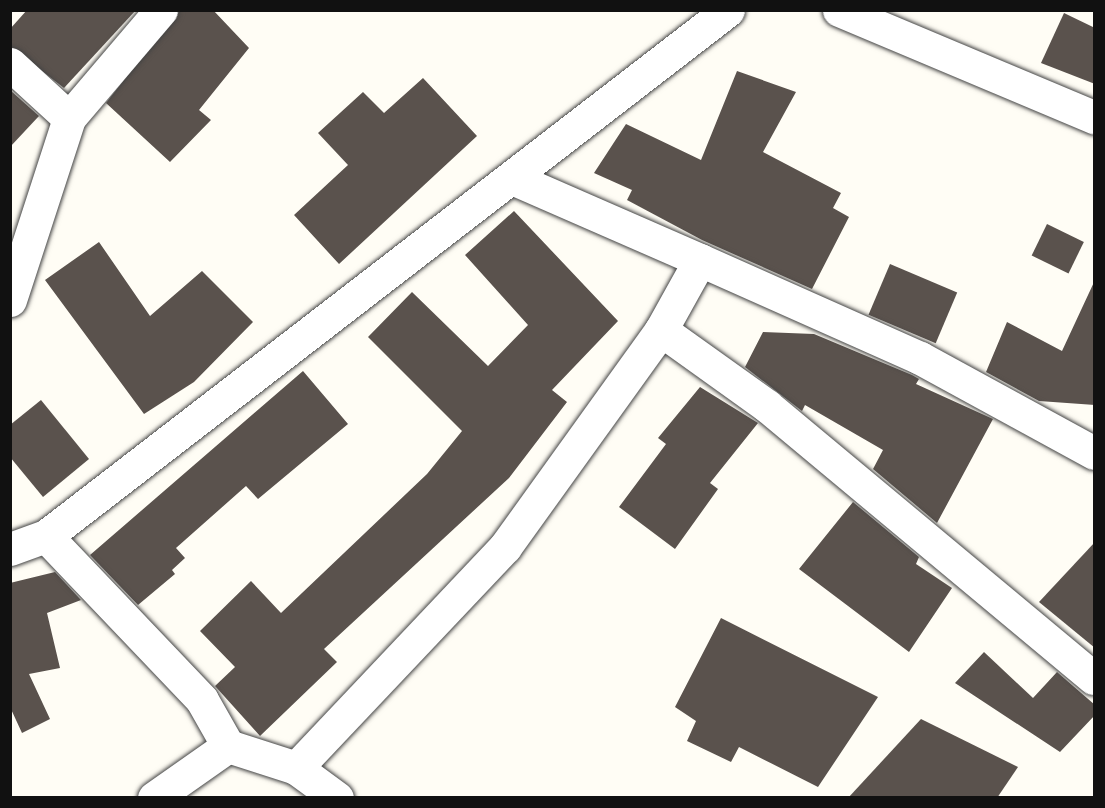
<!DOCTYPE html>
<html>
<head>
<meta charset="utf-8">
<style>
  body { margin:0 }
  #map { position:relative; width:1105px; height:808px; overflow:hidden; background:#fffdf5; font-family:Georgia,serif }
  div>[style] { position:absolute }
  .building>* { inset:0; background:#5a524d; transform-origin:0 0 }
  .roads { filter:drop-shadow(0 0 2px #444) drop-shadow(0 0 2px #444) }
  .street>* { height:33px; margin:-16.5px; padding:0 16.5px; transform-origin:16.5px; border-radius:16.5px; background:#fff }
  span { translate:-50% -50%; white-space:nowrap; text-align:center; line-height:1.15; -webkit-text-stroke:6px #fff; paint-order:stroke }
  .frame { position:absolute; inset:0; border:12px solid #111; pointer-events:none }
</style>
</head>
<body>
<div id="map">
  <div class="building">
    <i style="clip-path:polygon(27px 10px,136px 10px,64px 88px,10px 46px,10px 29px)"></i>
    <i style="clip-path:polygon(179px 10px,213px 10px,249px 48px,199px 110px,211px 120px,170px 162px,106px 103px)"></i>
    <i style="clip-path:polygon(1064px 13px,1095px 28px,1095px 84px,1041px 63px)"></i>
    <i style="clip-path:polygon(737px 71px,796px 92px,763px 152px,841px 193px,833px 208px,849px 217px,812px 289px,702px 240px,627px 200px,632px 190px,594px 173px,626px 124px,701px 160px)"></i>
    <i style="clip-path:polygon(423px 78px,477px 136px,339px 264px,294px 215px,348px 165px,318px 133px,363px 92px,384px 113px)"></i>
    <i style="clip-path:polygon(10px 90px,39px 116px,10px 147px)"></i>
    <i style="clip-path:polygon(514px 211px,618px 321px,552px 390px,567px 402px,509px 478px,324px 649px,337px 662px,260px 736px,215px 686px,235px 667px,200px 631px,251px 581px,281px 613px,427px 474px,462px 431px,368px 337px,412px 292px,488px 366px,528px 325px,465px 255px)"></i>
    <i style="left:1047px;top:224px;width:41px;height:35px;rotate:26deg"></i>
    <i style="clip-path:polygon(99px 242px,150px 316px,202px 271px,253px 322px,194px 382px,144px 414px,45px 280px)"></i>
    <i style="left:890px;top:264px;width:73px;height:55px;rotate:23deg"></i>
    <i style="clip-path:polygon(1095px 280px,1095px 405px,1039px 401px,986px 372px,1007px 322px,1062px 351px)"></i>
    <i style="clip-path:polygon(763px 332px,814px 334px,912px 375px,919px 379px,916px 384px,993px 419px,937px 523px,873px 469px,883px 450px,805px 405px,802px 411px,745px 367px)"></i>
    <i style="clip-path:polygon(303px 371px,348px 424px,258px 499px,246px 486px,176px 548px,185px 558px,172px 570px,175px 574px,138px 605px,90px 555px)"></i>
    <i style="clip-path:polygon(700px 387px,758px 423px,710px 483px,718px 489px,675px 549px,619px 507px,666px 444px,658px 438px)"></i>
    <i style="clip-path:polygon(41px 400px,89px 459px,43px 497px,10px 457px,10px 425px)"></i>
    <i style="clip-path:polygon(853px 502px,919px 557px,916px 564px,952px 588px,909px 652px,799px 569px)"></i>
    <i style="clip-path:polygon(1095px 542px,1095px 648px,1039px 602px)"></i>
    <i style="clip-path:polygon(55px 572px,81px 600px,47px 613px,60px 668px,29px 674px,50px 719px,22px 733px,10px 707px,10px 583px)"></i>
    <i style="clip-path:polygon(721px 618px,878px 697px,818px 787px,739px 747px,731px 762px,687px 741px,696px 721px,675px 707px)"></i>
    <i style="clip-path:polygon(984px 652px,1033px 698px,1057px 672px,1095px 705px,1095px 715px,1060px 752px,955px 683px)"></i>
    <i style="clip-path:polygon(921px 719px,1018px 767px,997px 798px,848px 798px)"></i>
  </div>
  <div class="roads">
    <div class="street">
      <i style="left:839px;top:10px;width:277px;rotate:22.8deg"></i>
      <i style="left:10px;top:64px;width:80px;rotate:42.5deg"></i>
      <i style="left:512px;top:178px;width:205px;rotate:23.6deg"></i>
      <i style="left:10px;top:300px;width:191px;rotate:-72deg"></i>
      <i style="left:69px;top:118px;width:142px;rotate:-49.6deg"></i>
      <i style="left:661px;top:330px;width:130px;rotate:35.6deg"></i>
      <i style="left:767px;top:406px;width:425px;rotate:39.8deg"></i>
      <i style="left:46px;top:536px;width:226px;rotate:46.4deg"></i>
      <i style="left:202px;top:700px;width:53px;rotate:60.5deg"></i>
      <i style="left:228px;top:746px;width:71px;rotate:17.9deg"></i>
      <i style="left:10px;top:549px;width:38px;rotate:-20deg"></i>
      <i style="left:46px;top:536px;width:861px;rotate:-37.64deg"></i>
      <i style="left:154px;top:798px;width:90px;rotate:-35.1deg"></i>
      <i style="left:337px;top:798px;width:51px;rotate:-143.8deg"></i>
      <i style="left:296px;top:768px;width:304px;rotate:-46.6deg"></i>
      <i style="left:505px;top:547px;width:267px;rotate:-54.3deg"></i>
      <i style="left:661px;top:330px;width:80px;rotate:-60.9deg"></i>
      <i style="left:700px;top:260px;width:241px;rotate:24deg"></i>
      <i style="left:920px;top:358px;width:198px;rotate:28.6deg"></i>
    </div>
  </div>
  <div class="frame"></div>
</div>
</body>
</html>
